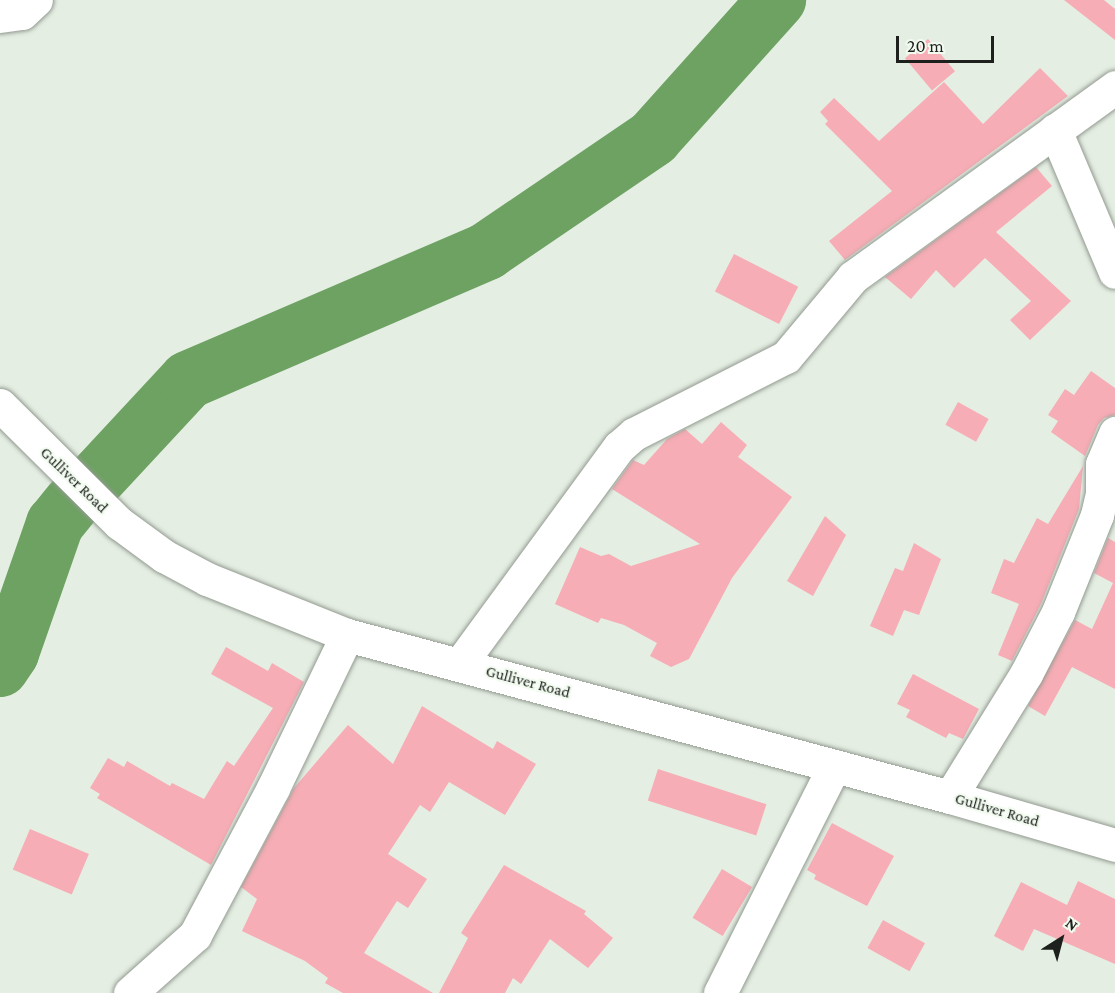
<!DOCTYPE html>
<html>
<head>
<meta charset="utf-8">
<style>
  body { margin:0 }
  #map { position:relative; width:1115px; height:993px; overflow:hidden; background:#e5eee3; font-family:"Crimson Pro",serif }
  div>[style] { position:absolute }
  .river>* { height:58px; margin:-29px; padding:0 29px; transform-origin:29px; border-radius:29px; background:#6da262 }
  .building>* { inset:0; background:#f6adb5; transform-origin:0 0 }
  .roads { filter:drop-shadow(0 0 2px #929a90) drop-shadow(0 0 2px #929a90) }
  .minor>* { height:33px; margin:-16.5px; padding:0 16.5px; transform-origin:16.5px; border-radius:16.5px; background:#fff }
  span { translate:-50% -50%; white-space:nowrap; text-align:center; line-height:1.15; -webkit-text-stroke:4.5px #f2fbf0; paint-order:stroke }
  .street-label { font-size:16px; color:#1d201c }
  .north { position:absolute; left:1031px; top:909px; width:60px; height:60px; -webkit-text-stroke:4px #f2fbf0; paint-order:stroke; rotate:36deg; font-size:16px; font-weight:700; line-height:24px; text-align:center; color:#1d201c }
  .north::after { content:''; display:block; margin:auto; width:21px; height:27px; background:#1d201c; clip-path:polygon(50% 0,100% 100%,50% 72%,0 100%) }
  .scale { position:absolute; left:896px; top:36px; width:98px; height:27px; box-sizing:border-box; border:3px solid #1d201c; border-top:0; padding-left:8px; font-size:18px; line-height:21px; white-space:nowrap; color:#1d201c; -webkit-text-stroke:4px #f2fbf0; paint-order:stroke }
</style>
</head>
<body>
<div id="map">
  <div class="river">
    <i style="left:98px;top:477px;width:132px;rotate:-47.1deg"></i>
    <i style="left:188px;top:380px;width:326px;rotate:-23.3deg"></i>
    <i style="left:487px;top:251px;width:201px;rotate:-34.2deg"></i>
    <i style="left:653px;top:138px;width:186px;rotate:-48.1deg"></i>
    <i style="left:0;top:668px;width:18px;rotate:-56deg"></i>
    <i style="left:10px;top:653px;width:137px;rotate:-70.8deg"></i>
    <i style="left:55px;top:524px;width:27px;rotate:-51deg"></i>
  </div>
  <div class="building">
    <i style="clip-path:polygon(1064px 0,1104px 0,1115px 9px,1115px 40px)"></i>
    <i style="left:928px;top:39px;width:42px;height:30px;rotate:50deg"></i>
    <i style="clip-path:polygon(1040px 68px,1068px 96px,845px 260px,829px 241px,892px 191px,825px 124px,828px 121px,820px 112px,834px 98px,879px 141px,944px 82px,983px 124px)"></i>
    <i style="clip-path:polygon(1036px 167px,1052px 186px,996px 232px,1071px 301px,1030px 340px,1010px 320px,1031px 301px,985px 258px,954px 288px,936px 270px,911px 299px,885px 277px)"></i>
    <i style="left:734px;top:254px;width:72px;height:42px;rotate:27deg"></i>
    <i style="clip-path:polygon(1091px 371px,1115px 388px,1115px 415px,1104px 418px,1098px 425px,1085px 456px,1051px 432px,1058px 421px,1048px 415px,1065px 389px,1074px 395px)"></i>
    <i style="left:958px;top:402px;width:35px;height:26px;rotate:29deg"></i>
    <i style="clip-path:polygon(721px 422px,747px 445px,738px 457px,792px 497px,732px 578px,689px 659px,671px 667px,650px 656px,657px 643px,624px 625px,601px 618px,598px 623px,555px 604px,580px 547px,601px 556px,609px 554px,631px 566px,700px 544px,612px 489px,633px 460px,644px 465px,667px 439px,685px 429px,702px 444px)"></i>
    <i style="clip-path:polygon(1083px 466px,1079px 509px,1041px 604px,1012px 661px,998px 655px,1019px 604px,991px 593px,1004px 559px,1014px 563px,1037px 518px,1048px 524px)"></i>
    <i style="clip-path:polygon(825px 516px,846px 535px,813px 596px,787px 581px)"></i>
    <i style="clip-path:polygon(1108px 538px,1115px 542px,1115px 689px,1072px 667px,1045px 716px,1028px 706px,1075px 620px,1092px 629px,1113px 583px,1094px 573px)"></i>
    <i style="clip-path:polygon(914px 543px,941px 559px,919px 615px,904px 610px,893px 636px,870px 626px,895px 568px,903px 571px)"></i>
    <i style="clip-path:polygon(226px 647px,268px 671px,272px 663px,304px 682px,211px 865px,97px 798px,100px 794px,90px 788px,108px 758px,124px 767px,127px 761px,170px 786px,172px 783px,204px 799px,227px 761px,234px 766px,273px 708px,211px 674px)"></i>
    <i style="clip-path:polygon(913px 674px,979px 709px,963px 739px,949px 733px,946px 738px,906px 717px,910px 710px,897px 704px)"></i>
    <i style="clip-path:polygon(422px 706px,493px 749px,497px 741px,536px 764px,505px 815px,449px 782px,430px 812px,420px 805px,388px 854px,427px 879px,408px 908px,397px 901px,364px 953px,433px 993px,343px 993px,325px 983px,328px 978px,305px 961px,242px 931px,257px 899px,241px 887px,294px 788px,348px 725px,393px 764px)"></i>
    <i style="left:658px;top:769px;width:114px;height:33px;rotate:18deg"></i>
    <i style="clip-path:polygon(832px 823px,894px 856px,867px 906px,814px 879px,816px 875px,807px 870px)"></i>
    <i style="left:30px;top:829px;width:64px;height:44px;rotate:23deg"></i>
    <i style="clip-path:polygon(504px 865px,586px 911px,584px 914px,613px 938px,588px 968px,550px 939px,521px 984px,513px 978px,505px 993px,439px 993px,468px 938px,461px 933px)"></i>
    <i style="left:722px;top:869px;width:35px;height:57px;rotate:31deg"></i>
    <i style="clip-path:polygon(1078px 881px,1115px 899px,1115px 964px,1034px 929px,1023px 951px,994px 936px,1021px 882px,1067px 905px)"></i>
    <i style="left:883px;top:920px;width:48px;height:32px;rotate:29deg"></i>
  </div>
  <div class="roads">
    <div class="minor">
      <i style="left:0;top:16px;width:22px;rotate:-8deg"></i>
      <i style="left:22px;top:13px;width:19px;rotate:-43deg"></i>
      <i style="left:1055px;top:130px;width:154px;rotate:67.1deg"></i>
      <i style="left:0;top:405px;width:168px;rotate:44.8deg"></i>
      <i style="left:119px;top:523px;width:56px;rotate:36.3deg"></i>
      <i style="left:164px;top:556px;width:49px;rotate:28.1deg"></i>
      <i style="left:207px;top:579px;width:151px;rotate:21.8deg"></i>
      <i style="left:347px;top:635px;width:624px;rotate:15.04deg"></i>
      <i style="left:950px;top:797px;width:172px;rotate:16.2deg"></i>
      <i style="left:460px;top:664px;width:269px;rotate:-53.8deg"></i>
      <i style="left:619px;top:447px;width:20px;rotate:-41deg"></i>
      <i style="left:634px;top:434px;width:170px;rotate:-26.9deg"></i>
      <i style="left:786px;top:357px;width:104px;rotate:-50.1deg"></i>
      <i style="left:853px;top:277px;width:324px;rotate:-35.9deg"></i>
      <i style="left:950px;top:797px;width:145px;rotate:-58.3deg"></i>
      <i style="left:1026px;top:674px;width:70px;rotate:-62.7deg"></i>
      <i style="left:1058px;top:612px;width:105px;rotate:-68.1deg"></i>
      <i style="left:1097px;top:515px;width:23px;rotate:-77deg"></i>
      <i style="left:1102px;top:493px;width:29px;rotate:-90deg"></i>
      <i style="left:1102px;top:464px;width:34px;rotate:-67deg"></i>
      <i style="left:130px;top:993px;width:87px;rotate:-41.7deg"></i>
      <i style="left:195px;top:935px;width:166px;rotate:-62deg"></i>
      <i style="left:273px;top:788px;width:170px;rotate:-64.2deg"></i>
      <i style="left:720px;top:993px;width:254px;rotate:-63.3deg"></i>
    </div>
  </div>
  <div class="street-label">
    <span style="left:74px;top:480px;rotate:44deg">Gulliver Road</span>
    <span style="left:528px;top:682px;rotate:15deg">Gulliver Road</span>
    <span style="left:997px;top:810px;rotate:16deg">Gulliver Road</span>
  </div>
  <div class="north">N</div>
  <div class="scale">20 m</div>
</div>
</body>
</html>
